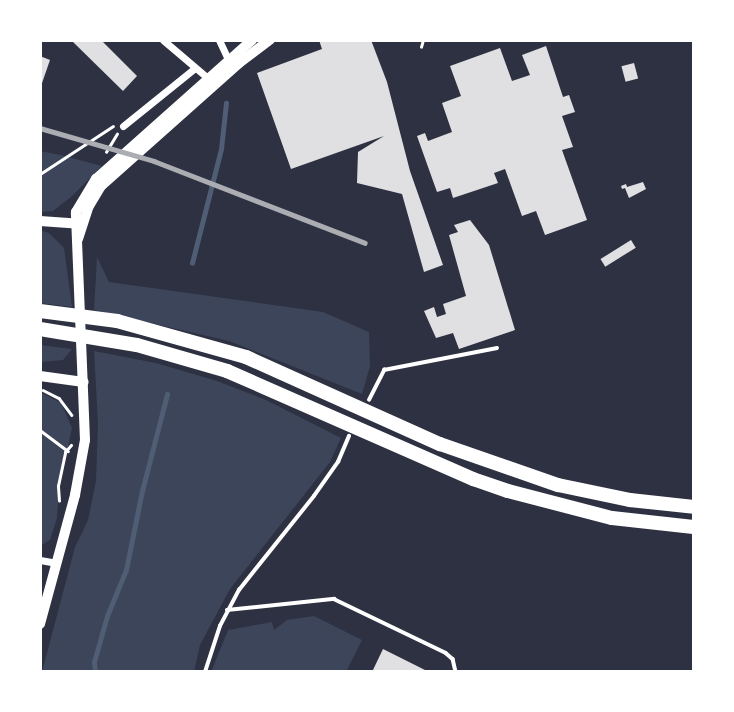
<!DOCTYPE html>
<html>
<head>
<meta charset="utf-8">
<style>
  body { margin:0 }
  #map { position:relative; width:734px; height:712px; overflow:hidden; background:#2d3142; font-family:Manrope,sans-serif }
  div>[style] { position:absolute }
  .green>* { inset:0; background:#3c4559 }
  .stream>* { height:4.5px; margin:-2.25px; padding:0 2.25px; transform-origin:2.25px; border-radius:2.25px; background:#4f5d75 }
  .building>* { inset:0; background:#e0e0e3; transform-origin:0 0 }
  .path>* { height:2.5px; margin:-1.25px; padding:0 1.25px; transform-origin:1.25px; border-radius:1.25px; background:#fff }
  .service>* { height:3.5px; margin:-1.75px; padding:0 1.75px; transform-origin:1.75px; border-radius:1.75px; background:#fff }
  .minor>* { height:7px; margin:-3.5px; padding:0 3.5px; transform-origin:3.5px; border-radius:3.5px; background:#fff }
  .secondary>* { height:10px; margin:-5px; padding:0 5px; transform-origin:5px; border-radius:5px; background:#fff }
  .motorway>* { height:14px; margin:-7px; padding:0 7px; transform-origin:7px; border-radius:7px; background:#fff }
  .rail>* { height:4.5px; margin:-2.25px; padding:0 2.25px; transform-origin:2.25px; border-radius:2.25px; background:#abadb3 }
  span { translate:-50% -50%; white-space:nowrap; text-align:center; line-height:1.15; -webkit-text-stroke:5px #fff; paint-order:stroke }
  .frame { position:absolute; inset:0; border:42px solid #fff; pointer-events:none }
</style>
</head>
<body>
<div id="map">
  <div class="green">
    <i style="clip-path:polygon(40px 151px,61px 155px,102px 166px,71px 197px,53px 211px,40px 212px)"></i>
    <i style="clip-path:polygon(40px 230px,49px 233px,64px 248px,72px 307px,40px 303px)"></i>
    <i style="clip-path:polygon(97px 257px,109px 282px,323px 312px,369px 332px,370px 366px,362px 394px,229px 341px,94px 310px)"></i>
    <i style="clip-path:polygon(40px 345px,72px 349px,63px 360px,40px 362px)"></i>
    <i style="clip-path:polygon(94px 351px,156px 363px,217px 381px,266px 400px,341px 438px,330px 462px,230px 589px,200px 645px,194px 672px,42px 672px,75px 547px,88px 520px,96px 481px,98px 423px)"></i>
    <i style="clip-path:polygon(40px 392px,61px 403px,72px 428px,59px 489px,57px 518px,50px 540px,40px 546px)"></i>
    <i style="clip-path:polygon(314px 616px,362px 640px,346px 672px,211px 672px,228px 630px,272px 622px,274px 630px,287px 620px)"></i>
  </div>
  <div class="stream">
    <i style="left:192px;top:263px;width:118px;rotate:-75.7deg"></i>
    <i style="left:221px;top:149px;width:46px;rotate:-83.8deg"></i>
    <i style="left:95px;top:672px;width:10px;rotate:-96deg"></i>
    <i style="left:94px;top:662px;width:48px;rotate:-74.2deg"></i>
    <i style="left:107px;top:616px;width:50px;rotate:-67.6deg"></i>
    <i style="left:126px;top:570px;width:81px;rotate:-78.6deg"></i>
    <i style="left:142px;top:491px;width:100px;rotate:-75.5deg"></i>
  </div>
  <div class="building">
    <i style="clip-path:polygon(71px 40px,101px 40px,137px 76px,123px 91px)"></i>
    <i style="clip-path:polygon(319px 40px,371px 40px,387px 82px,410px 171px,443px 265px,424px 272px,402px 194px,357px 183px,358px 152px,384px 136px,291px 169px,257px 73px,322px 49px)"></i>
    <i style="clip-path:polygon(546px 46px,563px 97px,569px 95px,575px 112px,562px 116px,573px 147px,562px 150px,587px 220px,545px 235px,536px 211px,522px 216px,505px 169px,494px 173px,498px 183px,453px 198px,450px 188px,437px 192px,417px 136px,425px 133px,428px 141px,452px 132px,442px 103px,461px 96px,450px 66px,500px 48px,512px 81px,530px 75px,522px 55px)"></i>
    <i style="clip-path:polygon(40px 56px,50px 60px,41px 86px,40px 86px)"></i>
    <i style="left:634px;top:63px;width:16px;height:13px;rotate:75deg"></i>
    <i style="clip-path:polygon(643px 182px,646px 189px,629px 198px,625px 188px,622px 189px,621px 186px,626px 184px,627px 187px)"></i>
    <i style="clip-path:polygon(470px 220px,489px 245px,515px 330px,459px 349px,453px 333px,436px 338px,424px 311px,434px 307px,437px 317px,446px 314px,443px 304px,466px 296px,449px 235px,458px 232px,454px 225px)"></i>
    <i style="left:631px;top:240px;width:9px;height:36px;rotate:58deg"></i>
    <i style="clip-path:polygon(383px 649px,429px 672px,372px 672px)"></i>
  </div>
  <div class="path">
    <i style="left:421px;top:47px;width:7px;rotate:-74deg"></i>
    <i style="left:106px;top:152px;width:21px;rotate:-59deg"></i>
    <i style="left:40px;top:174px;width:87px;rotate:-33.3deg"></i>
    <i style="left:43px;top:390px;width:18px;rotate:27deg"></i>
    <i style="left:59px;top:398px;width:21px;rotate:53deg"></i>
    <i style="left:40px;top:430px;width:35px;rotate:37deg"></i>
    <i style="left:59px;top:501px;width:15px;rotate:-94deg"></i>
    <i style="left:58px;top:486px;width:35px;rotate:-78deg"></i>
    <i style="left:65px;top:452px;width:9px;rotate:-49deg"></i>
  </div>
  <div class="service">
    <i style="left:369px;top:400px;width:34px;rotate:-63deg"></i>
    <i style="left:384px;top:370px;width:115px;rotate:-11deg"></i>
    <i style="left:227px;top:610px;width:108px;rotate:-5.9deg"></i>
    <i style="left:334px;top:599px;width:124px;rotate:25.7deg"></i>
    <i style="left:446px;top:653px;width:9px;rotate:41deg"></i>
    <i style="left:453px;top:659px;width:13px;rotate:77deg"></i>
    <i style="left:205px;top:672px;width:48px;rotate:-71.9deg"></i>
    <i style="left:220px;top:626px;width:41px;rotate:-62.2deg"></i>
    <i style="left:239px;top:590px;width:120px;rotate:-51.4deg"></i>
    <i style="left:314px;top:496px;width:42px;rotate:-54.8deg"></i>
    <i style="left:338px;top:462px;width:28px;rotate:-67deg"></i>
  </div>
  <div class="minor">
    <i style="left:163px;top:40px;width:62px;rotate:40.4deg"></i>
    <i style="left:219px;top:40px;width:23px;rotate:65deg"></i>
    <i style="left:123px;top:126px;width:92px;rotate:-38.9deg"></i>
    <i style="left:40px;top:560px;width:17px;rotate:10deg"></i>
  </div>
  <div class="secondary">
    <i style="left:40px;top:221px;width:39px;rotate:4deg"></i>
    <i style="left:78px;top:239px;width:35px;rotate:-72deg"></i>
    <i style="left:89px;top:206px;width:23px;rotate:-59deg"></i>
    <i style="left:101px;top:186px;width:185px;rotate:-41.7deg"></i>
    <i style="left:239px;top:63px;width:39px;rotate:-37deg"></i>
    <i style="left:40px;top:376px;width:44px;rotate:7.8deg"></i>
    <i style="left:40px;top:624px;width:134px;rotate:-74.8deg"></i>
    <i style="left:75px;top:495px;width:56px;rotate:-79.7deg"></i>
    <i style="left:85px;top:440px;width:228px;rotate:-92.3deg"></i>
    <i style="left:76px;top:212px;width:39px;rotate:-59deg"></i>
    <i style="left:96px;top:179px;width:209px;rotate:-41.7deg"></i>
  </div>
  <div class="motorway">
    <i style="left:40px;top:311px;width:78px;rotate:7.4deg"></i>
    <i style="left:117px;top:321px;width:134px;rotate:15.6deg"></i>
    <i style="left:246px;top:357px;width:213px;rotate:24.2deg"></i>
    <i style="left:440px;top:444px;width:125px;rotate:19.2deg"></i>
    <i style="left:558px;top:485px;width:74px;rotate:11.8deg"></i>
    <i style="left:630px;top:500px;width:64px;rotate:6.2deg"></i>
    <i style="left:40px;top:329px;width:98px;rotate:9.4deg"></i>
    <i style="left:137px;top:345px;width:94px;rotate:16.1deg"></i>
    <i style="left:227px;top:371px;width:269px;rotate:23.7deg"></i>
    <i style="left:473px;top:479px;width:37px;rotate:19deg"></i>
    <i style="left:508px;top:491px;width:107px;rotate:14.6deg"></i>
    <i style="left:612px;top:518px;width:82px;rotate:6.3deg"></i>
  </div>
  <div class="rail">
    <i style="left:40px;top:128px;width:119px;rotate:16.1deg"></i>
    <i style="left:154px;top:161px;width:226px;rotate:21.2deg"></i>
  </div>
  <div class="frame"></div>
</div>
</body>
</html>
